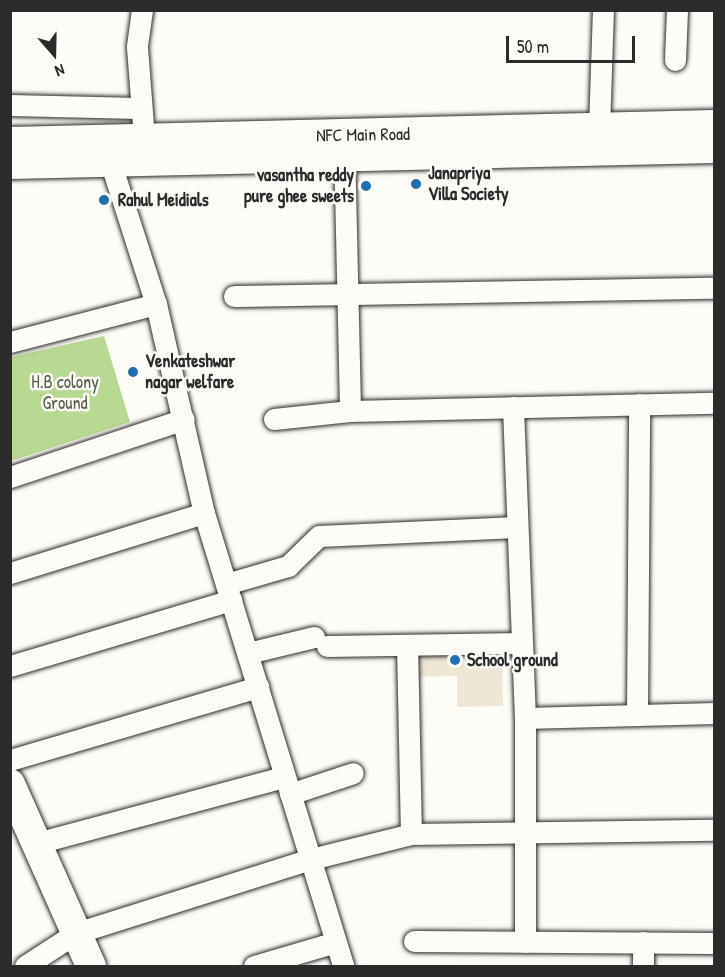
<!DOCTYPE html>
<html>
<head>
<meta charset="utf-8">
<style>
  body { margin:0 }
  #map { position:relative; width:725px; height:977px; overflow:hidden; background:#fdfcf7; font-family:"Patrick Hand",sans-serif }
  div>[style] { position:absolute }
  .built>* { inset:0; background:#f0e6d5 }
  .green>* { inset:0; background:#b8d992 }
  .roads { filter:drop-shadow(0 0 2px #2b2b2b) drop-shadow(0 0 2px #2b2b2b) }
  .street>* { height:21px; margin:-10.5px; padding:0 10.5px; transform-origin:10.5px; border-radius:10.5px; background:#fdfcf7 }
  .secondary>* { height:30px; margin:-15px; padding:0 15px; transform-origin:15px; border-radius:15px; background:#fdfcf7 }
  .dots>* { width:16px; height:16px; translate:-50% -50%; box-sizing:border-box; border:3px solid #fdfcf7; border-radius:50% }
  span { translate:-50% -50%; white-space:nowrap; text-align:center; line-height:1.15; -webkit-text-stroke:5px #fdfcf7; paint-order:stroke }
  .street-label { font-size:18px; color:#2b2b2b }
  .poi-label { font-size:18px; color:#2b2b2b; font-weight:700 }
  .left { translate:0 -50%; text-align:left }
  .right { translate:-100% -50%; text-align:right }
  .park-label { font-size:18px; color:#555f4a }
  .frame { position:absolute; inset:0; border:12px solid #2b2b2b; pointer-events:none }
  .north { position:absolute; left:24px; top:24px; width:60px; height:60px; -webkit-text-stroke:4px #fdfcf7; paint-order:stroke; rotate:160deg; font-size:16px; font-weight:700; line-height:24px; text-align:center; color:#2b2b2b }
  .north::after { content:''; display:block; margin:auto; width:21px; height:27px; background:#2b2b2b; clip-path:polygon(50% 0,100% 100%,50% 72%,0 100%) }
  .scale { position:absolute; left:506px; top:36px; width:129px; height:27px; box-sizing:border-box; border:3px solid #2b2b2b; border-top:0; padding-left:8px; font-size:18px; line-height:21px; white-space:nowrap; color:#2b2b2b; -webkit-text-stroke:4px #fdfcf7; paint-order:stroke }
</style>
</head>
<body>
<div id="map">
  <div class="built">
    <i style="clip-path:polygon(502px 643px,503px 706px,457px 707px,457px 676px,408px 677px,407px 645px)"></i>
  </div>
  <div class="green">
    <i style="clip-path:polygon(104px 336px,130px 422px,11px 461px,11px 357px)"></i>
  </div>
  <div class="roads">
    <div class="street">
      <i style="left:142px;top:10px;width:37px;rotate:98deg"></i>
      <i style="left:137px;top:47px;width:92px;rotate:85.6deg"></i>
      <i style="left:675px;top:60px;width:50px;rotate:-87.7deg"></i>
      <i style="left:10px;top:105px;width:129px;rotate:1.3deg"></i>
      <i style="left:599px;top:129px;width:119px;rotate:-88.1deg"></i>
      <i style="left:344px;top:144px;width:267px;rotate:88.7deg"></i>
      <i style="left:110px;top:161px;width:150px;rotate:72.2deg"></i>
      <i style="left:156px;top:304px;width:214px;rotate:77.1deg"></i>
      <i style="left:204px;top:513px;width:474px;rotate:72.9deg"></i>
      <i style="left:234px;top:296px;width:480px;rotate:-1deg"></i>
      <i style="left:10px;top:342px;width:151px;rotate:-14.6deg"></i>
      <i style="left:513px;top:407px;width:311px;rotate:87.8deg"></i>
      <i style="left:525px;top:718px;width:224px;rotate:90deg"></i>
      <i style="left:274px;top:419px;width:76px;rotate:-6deg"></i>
      <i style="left:350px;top:411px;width:364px;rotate:-1.3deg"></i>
      <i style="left:10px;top:477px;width:183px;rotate:-18.4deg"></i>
      <i style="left:10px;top:573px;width:203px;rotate:-17.2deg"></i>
      <i style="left:226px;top:584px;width:65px;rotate:-16.2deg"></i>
      <i style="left:288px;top:566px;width:43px;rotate:-44.1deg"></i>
      <i style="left:319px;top:536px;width:198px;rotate:-2.6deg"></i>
      <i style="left:407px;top:645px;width:189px;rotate:88.8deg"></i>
      <i style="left:327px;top:646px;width:195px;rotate:-0.9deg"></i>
      <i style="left:248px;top:653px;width:68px;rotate:-13.6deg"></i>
      <i style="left:10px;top:666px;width:231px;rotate:-16.6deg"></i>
      <i style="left:637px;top:715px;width:311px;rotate:-89.6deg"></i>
      <i style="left:525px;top:718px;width:189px;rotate:-1.5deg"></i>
      <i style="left:10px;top:760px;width:259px;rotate:-16.4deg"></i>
      <i style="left:290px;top:794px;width:66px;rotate:-18.4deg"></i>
      <i style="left:37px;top:843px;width:256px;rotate:-15deg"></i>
      <i style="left:414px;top:941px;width:300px;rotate:0.4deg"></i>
      <i style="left:643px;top:942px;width:24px;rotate:90deg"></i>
      <i style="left:25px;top:966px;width:61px;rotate:-32.9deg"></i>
      <i style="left:76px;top:933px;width:246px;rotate:-17.5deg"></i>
      <i style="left:311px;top:859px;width:103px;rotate:-14deg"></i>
      <i style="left:411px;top:834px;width:303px;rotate:-0.8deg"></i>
      <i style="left:254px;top:966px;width:85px;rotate:-16.3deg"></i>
    </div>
    <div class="secondary">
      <i style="left:10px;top:142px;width:704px;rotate:-1.38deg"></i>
      <i style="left:10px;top:164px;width:704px;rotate:-1.3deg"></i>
      <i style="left:10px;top:784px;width:199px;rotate:66deg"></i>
    </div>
  </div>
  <div class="dots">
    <i style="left:416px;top:184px;background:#1f6fb2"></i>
    <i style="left:366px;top:186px;background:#1f6fb2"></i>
    <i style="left:104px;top:200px;background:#1f6fb2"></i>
    <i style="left:133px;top:372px;background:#1f6fb2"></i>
    <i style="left:455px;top:660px;background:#1f6fb2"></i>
  </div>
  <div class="street-label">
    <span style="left:363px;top:135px;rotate:-1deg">NFC Main Road</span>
  </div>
  <div class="poi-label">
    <span class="left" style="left:428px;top:184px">Janapriya<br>Villa Society</span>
    <span class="right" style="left:354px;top:186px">vasantha reddy<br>pure ghee sweets</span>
    <span class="left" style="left:118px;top:200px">Rahul Meidials</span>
    <span class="left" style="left:145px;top:372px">Venkateshwar<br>nagar welfare</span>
    <span class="left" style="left:467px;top:660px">School ground</span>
  </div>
  <div class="park-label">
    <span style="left:65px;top:393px">H.B colony<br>Ground</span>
  </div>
  <div class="frame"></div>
  <div class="north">N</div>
  <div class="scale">50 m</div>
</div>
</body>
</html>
